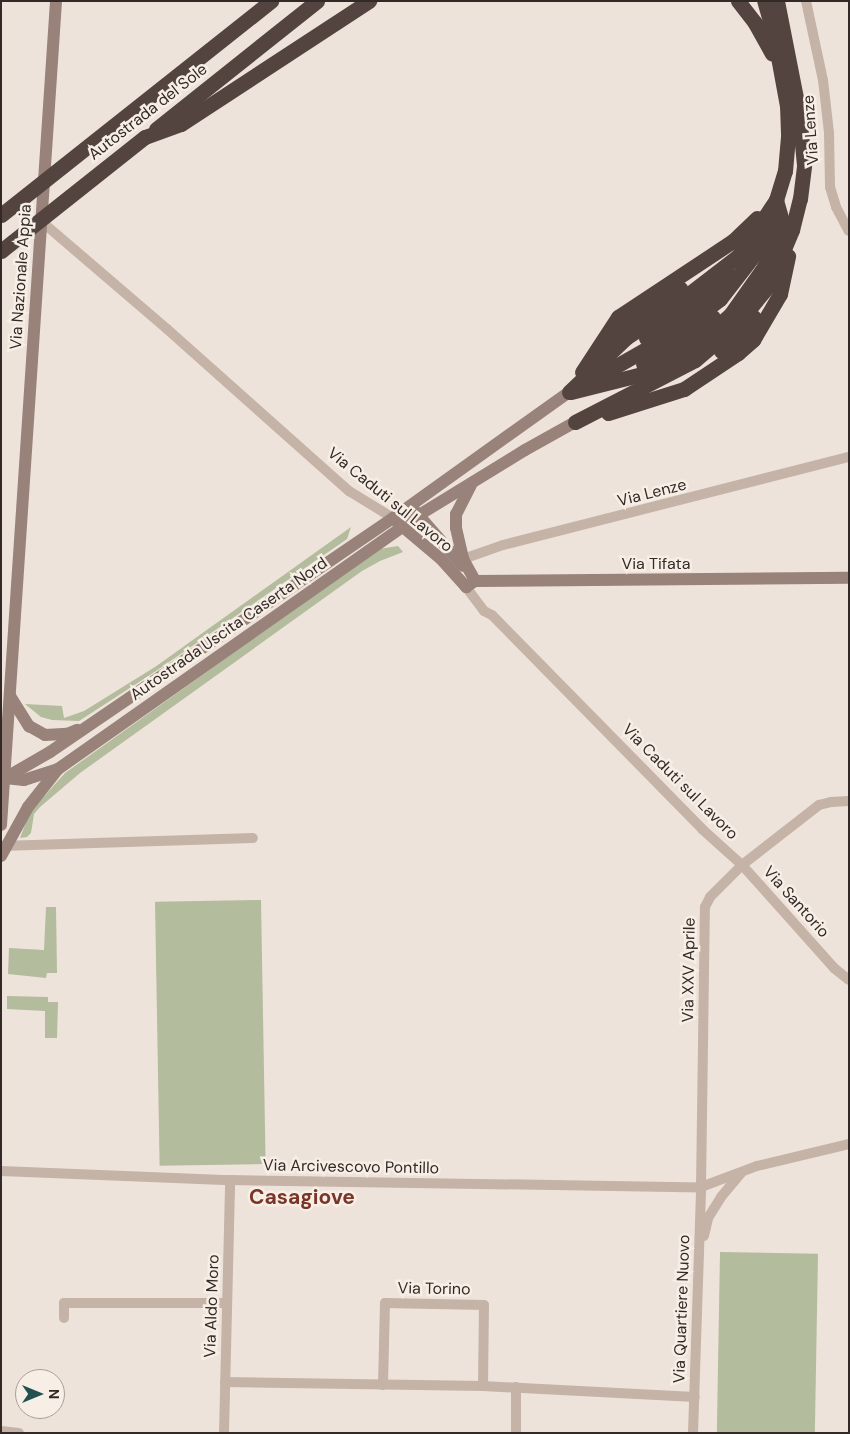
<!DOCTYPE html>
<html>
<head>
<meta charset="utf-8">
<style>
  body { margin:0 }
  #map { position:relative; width:850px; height:1434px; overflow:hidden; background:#eee3da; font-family:"DM Sans",sans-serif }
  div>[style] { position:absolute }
  .green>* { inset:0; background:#b3bc9c; transform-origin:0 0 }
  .street>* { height:10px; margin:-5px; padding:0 5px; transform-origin:5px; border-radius:5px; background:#c5b3a7 }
  .secondary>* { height:12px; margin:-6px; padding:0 6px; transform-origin:6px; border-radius:6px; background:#988279 }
  .highway>* { height:15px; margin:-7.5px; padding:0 7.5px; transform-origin:7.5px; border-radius:7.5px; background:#53443f }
  .highway-bridge>* { height:15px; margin:-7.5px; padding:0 7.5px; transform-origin:7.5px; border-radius:7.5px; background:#53443f }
  span { translate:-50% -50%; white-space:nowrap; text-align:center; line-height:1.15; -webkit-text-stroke:5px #f7eee6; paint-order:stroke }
  .street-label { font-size:16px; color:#332a27 }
  .district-label { font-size:21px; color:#793628; font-weight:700 }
  .frame { position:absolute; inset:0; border:2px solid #332a27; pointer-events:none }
  .north { position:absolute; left:15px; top:1369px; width:50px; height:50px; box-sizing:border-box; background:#f7eee6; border:1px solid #a9a09a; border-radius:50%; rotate:90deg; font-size:14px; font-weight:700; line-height:20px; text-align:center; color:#332a27 }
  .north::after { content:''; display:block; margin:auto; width:18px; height:22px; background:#21504f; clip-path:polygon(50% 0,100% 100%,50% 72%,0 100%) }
</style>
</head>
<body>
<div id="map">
  <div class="green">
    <i style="clip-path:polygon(351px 527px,347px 539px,156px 671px,79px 721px,52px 720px,41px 717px,25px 704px,62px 706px,64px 718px,84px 711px,155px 667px)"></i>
    <i style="clip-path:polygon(398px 546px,403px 552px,380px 561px,362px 571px,80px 773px,40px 807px,34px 814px,31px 833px,27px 837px,20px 838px,30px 812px,65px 773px,379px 549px)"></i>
    <i style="left:261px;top:900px;width:264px;height:106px;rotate:89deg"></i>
    <i style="clip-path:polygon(46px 907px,56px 907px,57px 973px,47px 973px,46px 978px,8px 974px,9px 948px,44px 950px)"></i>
    <i style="clip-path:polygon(7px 996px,48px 997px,48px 1002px,58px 1002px,57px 1038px,45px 1038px,45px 1011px,7px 1009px)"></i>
    <i style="left:720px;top:1252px;width:98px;height:181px;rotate:1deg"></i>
  </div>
  <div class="street">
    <i style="left:806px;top:1px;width:81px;rotate:77.9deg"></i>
    <i style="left:823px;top:80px;width:53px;rotate:83.5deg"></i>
    <i style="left:829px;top:133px;width:54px;rotate:88.9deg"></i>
    <i style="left:830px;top:187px;width:21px;rotate:73deg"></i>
    <i style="left:836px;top:207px;width:27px;rotate:62deg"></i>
    <i style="left:41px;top:221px;width:166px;rotate:40.6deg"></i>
    <i style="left:167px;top:329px;width:244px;rotate:41.7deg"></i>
    <i style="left:349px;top:491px;width:52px;rotate:31.5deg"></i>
    <i style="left:463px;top:559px;width:42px;rotate:-19.3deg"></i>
    <i style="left:503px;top:545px;width:357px;rotate:-14.3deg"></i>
    <i style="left:466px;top:587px;width:30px;rotate:53deg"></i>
    <i style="left:484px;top:611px;width:9px;rotate:27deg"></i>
    <i style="left:492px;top:615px;width:300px;rotate:45.5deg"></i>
    <i style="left:702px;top:829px;width:54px;rotate:42deg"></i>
    <i style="left:742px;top:865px;width:138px;rotate:48.2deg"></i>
    <i style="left:834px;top:968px;width:19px;rotate:39deg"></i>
    <i style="left:1px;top:846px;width:252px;rotate:-1.8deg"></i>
    <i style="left:1px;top:1171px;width:229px;rotate:2.3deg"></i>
    <i style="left:230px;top:1180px;width:471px;rotate:0.9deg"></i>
    <i style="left:701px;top:1187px;width:60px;rotate:-20.6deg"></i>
    <i style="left:757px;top:1166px;width:95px;rotate:-13.4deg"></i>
    <i style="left:704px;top:1236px;width:18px;rotate:-77deg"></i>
    <i style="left:708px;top:1218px;width:25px;rotate:-58deg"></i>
    <i style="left:721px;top:1197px;width:31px;rotate:-50deg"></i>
    <i style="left:64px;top:1318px;width:15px;rotate:-90deg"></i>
    <i style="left:64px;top:1303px;width:163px"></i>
    <i style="left:225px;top:1382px;width:258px;rotate:0.9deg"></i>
    <i style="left:483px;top:1386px;width:212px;rotate:3deg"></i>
    <i style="left:383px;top:1385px;width:82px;rotate:-88.6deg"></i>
    <i style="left:385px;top:1303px;width:99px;rotate:1.2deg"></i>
    <i style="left:484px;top:1305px;width:81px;rotate:90.7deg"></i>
    <i style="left:1px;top:1431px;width:18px;rotate:6deg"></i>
    <i style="left:224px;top:1433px;width:253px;rotate:-88.6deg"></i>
    <i style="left:516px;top:1433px;width:46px;rotate:-90deg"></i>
    <i style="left:693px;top:1433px;width:246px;rotate:-88.1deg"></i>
    <i style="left:701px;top:1187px;width:280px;rotate:-89.2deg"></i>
    <i style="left:705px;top:907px;width:11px;rotate:-63deg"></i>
    <i style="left:710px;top:897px;width:45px;rotate:-45deg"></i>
    <i style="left:742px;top:865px;width:98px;rotate:-37.9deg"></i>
    <i style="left:819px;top:805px;width:12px;rotate:-14deg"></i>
    <i style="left:831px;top:802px;width:18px;rotate:-3deg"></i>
  </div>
  <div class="secondary">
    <i style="left:471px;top:485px;width:33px;rotate:117deg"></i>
    <i style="left:456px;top:514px;width:14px;rotate:90deg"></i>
    <i style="left:456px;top:528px;width:32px;rotate:77deg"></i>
    <i style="left:463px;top:559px;width:25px;rotate:61deg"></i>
    <i style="left:414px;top:510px;width:74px;rotate:48.8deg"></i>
    <i style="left:397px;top:522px;width:57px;rotate:40.1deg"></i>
    <i style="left:441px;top:559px;width:38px;rotate:48deg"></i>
    <i style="left:466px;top:587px;width:11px;rotate:-34deg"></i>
    <i style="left:475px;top:581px;width:374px;rotate:-0.5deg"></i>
    <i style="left:10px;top:696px;width:36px;rotate:58deg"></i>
    <i style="left:29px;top:726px;width:18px;rotate:29deg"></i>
    <i style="left:45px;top:735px;width:22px;rotate:-3deg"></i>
    <i style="left:67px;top:734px;width:11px;rotate:-22deg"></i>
    <i style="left:5px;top:778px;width:52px;rotate:-30deg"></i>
    <i style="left:50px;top:752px;width:415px;rotate:-34.3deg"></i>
    <i style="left:393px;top:518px;width:216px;rotate:-35.6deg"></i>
    <i style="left:5px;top:778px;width:19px;rotate:6deg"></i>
    <i style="left:24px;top:780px;width:36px;rotate:-18deg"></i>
    <i style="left:58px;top:769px;width:441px;rotate:-35.1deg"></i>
    <i style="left:419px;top:515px;width:124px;rotate:-31.5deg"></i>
    <i style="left:525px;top:450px;width:57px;rotate:-29.2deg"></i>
    <i style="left:1px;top:825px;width:826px;rotate:-86.18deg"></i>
    <i style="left:1px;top:856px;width:56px;rotate:-61.1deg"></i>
    <i style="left:28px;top:807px;width:48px;rotate:-51.7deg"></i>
  </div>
  <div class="highway">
    <i style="left:738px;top:1px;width:28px;rotate:52deg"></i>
    <i style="left:755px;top:23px;width:35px;rotate:61deg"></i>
    <i style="left:156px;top:129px;width:206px;rotate:-38.5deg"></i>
    <i style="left:145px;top:137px;width:38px;rotate:-20deg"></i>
    <i style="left:181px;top:124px;width:225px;rotate:-33.2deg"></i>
    <i style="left:646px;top:338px;width:63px;rotate:-34.7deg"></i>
    <i style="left:698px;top:302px;width:41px;rotate:-41.1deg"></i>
    <i style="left:611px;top:341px;width:18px;rotate:-49deg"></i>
    <i style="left:623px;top:327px;width:69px;rotate:-33.7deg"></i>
    <i style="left:721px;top:351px;width:26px;rotate:-39deg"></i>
    <i style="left:741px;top:335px;width:22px;rotate:-54deg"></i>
    <i style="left:643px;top:364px;width:45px;rotate:-30.5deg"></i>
    <i style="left:682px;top:341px;width:39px;rotate:-38deg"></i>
    <i style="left:582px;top:372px;width:66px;rotate:-56.8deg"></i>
    <i style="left:618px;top:317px;width:138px;rotate:-33.5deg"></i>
    <i style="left:733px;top:241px;width:33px;rotate:-44deg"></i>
    <i style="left:588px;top:382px;width:101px;rotate:-29.6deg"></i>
    <i style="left:676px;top:332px;width:55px;rotate:-36.9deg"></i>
    <i style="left:720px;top:299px;width:67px;rotate:-52.3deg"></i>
    <i style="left:761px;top:246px;width:16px;rotate:-63deg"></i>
    <i style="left:768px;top:232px;width:21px;rotate:-73deg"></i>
    <i style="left:569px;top:392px;width:80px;rotate:-43.5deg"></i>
    <i style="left:627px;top:337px;width:44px;rotate:-33deg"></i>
    <i style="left:664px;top:313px;width:93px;rotate:-37.6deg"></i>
    <i style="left:738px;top:256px;width:68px;rotate:-55.8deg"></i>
    <i style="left:776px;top:200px;width:30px;rotate:-73deg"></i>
    <i style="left:785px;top:171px;width:38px;rotate:-85deg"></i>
    <i style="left:788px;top:133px;width:27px;rotate:-92deg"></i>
    <i style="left:787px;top:106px;width:72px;rotate:-100.4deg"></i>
    <i style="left:774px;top:35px;width:35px;rotate:-106deg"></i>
    <i style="left:571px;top:392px;width:77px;rotate:-14.2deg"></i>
    <i style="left:646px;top:373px;width:48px;rotate:-27.1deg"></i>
    <i style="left:689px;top:351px;width:55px;rotate:-41.3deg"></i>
    <i style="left:730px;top:315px;width:59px;rotate:-54.7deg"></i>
    <i style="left:764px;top:267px;width:35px;rotate:-65deg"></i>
    <i style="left:779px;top:235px;width:14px;rotate:-78deg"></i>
    <i style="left:782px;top:221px;width:22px;rotate:-106deg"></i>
    <i style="left:608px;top:413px;width:80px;rotate:-17.5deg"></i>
    <i style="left:684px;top:389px;width:65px;rotate:-33.7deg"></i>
    <i style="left:738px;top:353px;width:20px;rotate:-41deg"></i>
    <i style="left:753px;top:340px;width:53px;rotate:-59.6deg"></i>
    <i style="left:780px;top:294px;width:39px;rotate:-78deg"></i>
    <i style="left:575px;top:422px;width:135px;rotate:-27.3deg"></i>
    <i style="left:695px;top:360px;width:54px;rotate:-40.5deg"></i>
    <i style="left:736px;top:325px;width:52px;rotate:-50.5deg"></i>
    <i style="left:769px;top:285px;width:60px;rotate:-67.3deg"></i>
    <i style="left:792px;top:230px;width:32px;rotate:-76deg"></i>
    <i style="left:800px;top:199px;width:34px;rotate:-83deg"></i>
    <i style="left:804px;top:165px;width:52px;rotate:-95.5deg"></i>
    <i style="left:799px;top:113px;width:114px;rotate:-101.1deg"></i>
  </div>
  <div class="highway-bridge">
    <i style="left:1px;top:215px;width:345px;rotate:-38.4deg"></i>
    <i style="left:1px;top:251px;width:184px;rotate:-38.4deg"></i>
  </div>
  <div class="street-label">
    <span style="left:148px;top:112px;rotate:-38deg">Autostrada del Sole</span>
    <span style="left:811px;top:130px;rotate:-94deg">Via Lenze</span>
    <span style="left:21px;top:277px;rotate:-86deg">Via Nazionale Appia</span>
    <span style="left:652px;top:493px;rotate:-14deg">Via Lenze</span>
    <span style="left:390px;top:500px;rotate:39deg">Via Caduti sul Lavoro</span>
    <span style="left:656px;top:564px">Via Tifata</span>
    <span style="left:229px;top:629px;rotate:-35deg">Autostrada Uscita Caserta Nord</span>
    <span style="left:680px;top:782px;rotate:45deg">Via Caduti sul Lavoro</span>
    <span style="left:796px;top:902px;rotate:48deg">Via Santorio</span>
    <span style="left:689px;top:970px;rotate:-89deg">Via XXV Aprile</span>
    <span style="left:351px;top:1167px;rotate:1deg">Via Arcivescovo Pontillo</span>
    <span style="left:434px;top:1289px;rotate:1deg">Via Torino</span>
    <span style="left:212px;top:1306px;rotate:-88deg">Via Aldo Moro</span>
    <span style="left:682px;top:1309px;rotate:-88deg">Via Quartiere Nuovo</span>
  </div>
  <div class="district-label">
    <span style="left:302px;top:1197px">Casagiove</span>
  </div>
  <div class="frame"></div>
  <div class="north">N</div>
</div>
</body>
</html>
